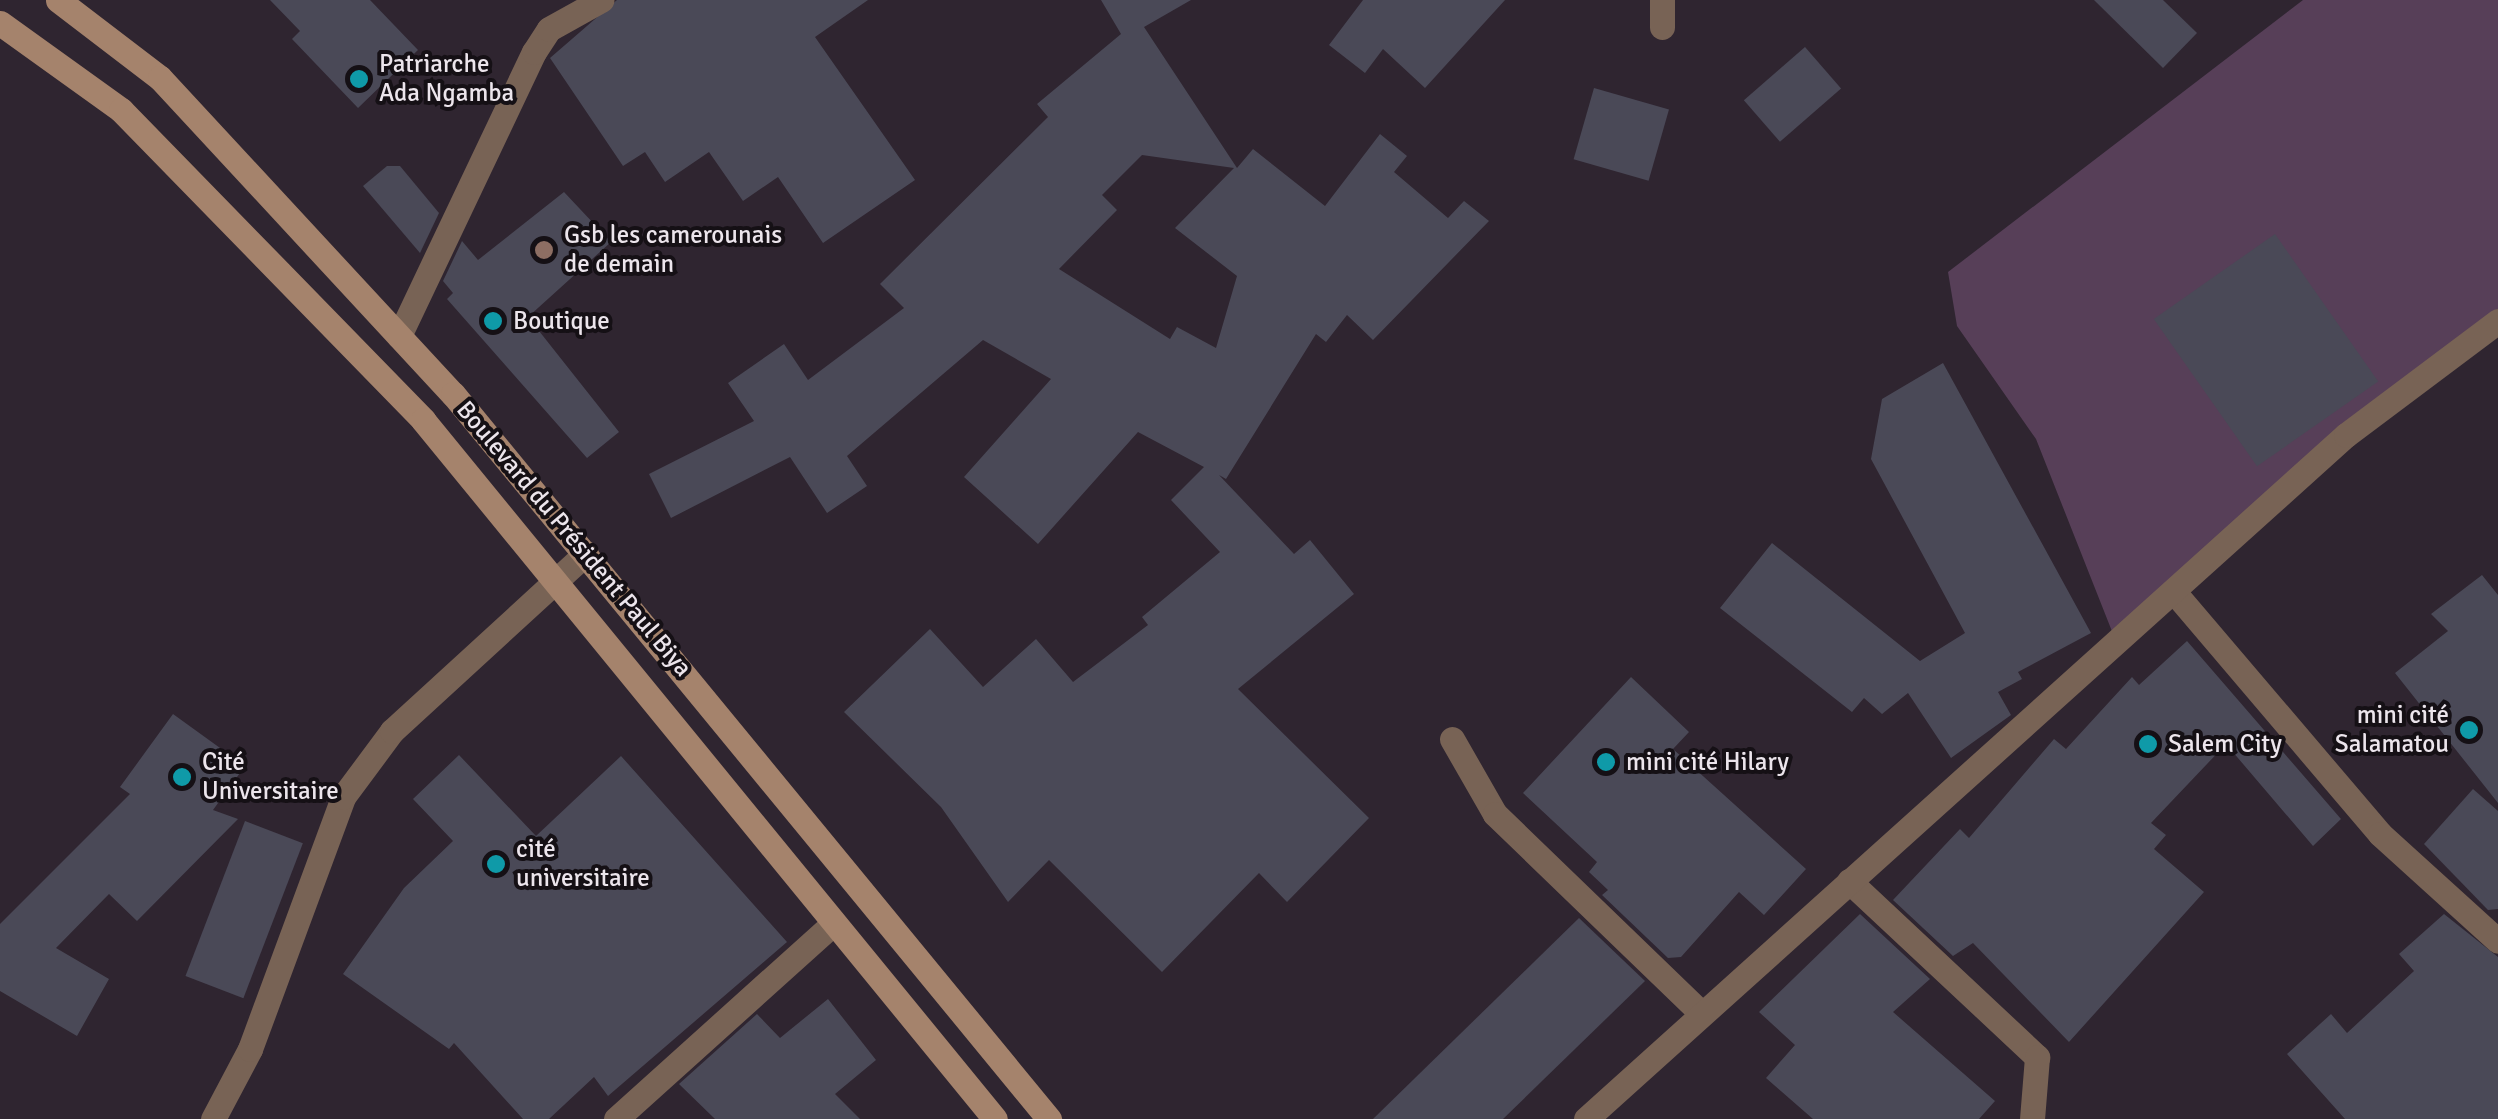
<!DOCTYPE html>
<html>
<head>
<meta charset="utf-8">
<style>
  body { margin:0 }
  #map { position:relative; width:2498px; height:1119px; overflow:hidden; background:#2f2530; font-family:Signika,sans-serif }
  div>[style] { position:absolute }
  .green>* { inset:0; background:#573f58 }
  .building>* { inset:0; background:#4a4957; transform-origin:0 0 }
  .street>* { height:25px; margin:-12.5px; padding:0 12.5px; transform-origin:12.5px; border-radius:12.5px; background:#786355 }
  .secondary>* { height:25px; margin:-12.5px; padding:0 12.5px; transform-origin:12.5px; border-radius:12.5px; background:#a5836c }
  .dots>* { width:28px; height:28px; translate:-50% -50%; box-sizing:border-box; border:5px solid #151015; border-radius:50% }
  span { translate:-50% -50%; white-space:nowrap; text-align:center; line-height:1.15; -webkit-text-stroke:8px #151015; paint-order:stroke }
  .poi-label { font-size:25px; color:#ece5ec }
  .left { translate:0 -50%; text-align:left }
  .right { translate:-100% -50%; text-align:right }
  .street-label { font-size:25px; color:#ece5ec }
</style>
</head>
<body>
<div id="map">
  <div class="green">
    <i style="clip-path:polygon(2303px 0,2498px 0,2498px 321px,2117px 644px,2036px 439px,1957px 326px,1948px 272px)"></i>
  </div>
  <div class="building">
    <i style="clip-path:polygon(270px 0,370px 0,418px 50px,358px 108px,292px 39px,300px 31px)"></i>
    <i style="clip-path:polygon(617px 0,868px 0,815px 37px,915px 180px,823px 243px,778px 177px,743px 201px,709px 152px,665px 182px,645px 152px,623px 166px,550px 58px)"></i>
    <i style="clip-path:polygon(evenodd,1101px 0,1191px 0,1144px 27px,1237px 168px,1253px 149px,1325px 206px,1380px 134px,1407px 156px,1394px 172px,1448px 218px,1464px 201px,1489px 221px,1373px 340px,1347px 315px,1326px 342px,1316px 334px,1226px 479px,1219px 475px,1294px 554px,1310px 540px,1354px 594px,1238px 689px,1369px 818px,1287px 902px,1259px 873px,1162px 972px,1049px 860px,1008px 902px,941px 807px,844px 712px,930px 629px,983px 687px,1036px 639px,1073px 682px,1148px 625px,1142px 617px,1220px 552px,1171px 500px,1204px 467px,1138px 432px,1038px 544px,964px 477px,1051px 379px,983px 340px,847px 456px,867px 486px,827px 513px,790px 457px,671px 518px,649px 474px,754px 421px,728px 383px,784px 344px,808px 380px,904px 308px,880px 284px,1048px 117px,1037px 104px,1121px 34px,1101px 0,1142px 155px,1234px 168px,1175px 228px,1237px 276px,1216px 348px,1177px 327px,1170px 339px,1059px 269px,1117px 210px,1102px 195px,1142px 155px)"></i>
    <i style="clip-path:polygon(1363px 0,1505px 0,1425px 88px,1383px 49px,1365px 73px,1329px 45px)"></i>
    <i style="clip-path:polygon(2094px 0,2163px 0,2197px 33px,2163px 68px)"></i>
    <i style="left:1805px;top:47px;width:55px;height:81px;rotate:49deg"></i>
    <i style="left:1594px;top:88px;width:78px;height:74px;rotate:16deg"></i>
    <i style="clip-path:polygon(387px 166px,400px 166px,439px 213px,420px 253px,363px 186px)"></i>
    <i style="clip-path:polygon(564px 192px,611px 242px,528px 317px,619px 432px,587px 458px,447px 299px,453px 293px,443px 281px,462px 241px,478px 260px)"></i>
    <i style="left:2275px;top:234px;width:180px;height:148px;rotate:55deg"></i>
    <i style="clip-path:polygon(1943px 363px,2091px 633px,2018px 672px,2022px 679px,1998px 692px,2011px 715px,1951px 758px,1908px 693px,1882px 714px,1864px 698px,1852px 712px,1720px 608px,1772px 543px,1920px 661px,1965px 633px,1871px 459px,1882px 399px)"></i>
    <i style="clip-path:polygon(2482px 575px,2498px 595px,2498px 803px,2395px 673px,2448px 631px,2431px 614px)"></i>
    <i style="clip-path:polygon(2187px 641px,2341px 819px,2313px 846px,2226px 744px,2151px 823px,2166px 835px,2154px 849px,2204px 892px,2069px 1042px,1973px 943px,1953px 956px,1893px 900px,1960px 829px,1969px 838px,2054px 739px,2066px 749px,2132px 677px,2139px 685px)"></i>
    <i style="clip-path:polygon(1631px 677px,1689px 732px,1673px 749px,1806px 869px,1764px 915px,1739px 892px,1681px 957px,1668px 958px,1602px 895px,1608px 890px,1589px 872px,1597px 862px,1523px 793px)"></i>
    <i style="clip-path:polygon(173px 714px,245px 766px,213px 810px,238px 819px,137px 921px,109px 894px,56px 948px,109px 979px,77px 1036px,0 991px,0 924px,130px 794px,120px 787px)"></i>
    <i style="clip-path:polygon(459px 755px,536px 836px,621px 756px,787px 942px,608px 1096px,594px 1077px,549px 1119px,523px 1119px,454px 1043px,449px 1049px,343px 974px,404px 888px,453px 841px,413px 799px)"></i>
    <i style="clip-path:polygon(2473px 789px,2498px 811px,2498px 909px,2488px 910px,2424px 844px)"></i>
    <i style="left:245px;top:821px;width:62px;height:166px;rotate:21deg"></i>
    <i style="clip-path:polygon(1860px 914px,1930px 979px,1893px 1012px,1995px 1101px,1979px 1119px,1813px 1119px,1766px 1078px,1795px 1045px,1759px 1012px)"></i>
    <i style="clip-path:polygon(2444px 914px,2498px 957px,2498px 1119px,2345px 1119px,2287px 1054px,2331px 1014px,2347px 1033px,2414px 971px,2399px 954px)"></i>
    <i style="clip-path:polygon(1579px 918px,1645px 981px,1503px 1119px,1373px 1119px)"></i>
    <i style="clip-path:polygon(828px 999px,876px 1060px,835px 1094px,860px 1119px,715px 1119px,679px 1084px,757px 1014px,780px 1038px)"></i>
  </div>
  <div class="street">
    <i style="left:1662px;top:0;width:27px;rotate:90deg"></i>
    <i style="left:399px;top:336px;width:314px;rotate:-64.6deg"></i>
    <i style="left:534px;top:52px;width:27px;rotate:-57deg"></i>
    <i style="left:549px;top:29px;width:60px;rotate:-29.1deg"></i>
    <i style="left:2175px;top:593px;width:316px;rotate:49.6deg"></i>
    <i style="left:2380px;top:834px;width:159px;rotate:42.2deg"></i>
    <i style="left:1452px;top:739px;width:86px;rotate:60.2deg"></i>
    <i style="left:1495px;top:814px;width:285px;rotate:44deg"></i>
    <i style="left:1849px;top:881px;width:258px;rotate:43.1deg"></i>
    <i style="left:2037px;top:1057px;width:62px;rotate:94.6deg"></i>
    <i style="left:213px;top:1119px;width:79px;rotate:-62.1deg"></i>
    <i style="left:250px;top:1049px;width:269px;rotate:-69.7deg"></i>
    <i style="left:343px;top:797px;width:82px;rotate:-53.4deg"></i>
    <i style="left:392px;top:731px;width:263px;rotate:-42.5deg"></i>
    <i style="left:616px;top:1119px;width:293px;rotate:-42deg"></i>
    <i style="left:1586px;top:1119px;width:1022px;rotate:-41.99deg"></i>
    <i style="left:2346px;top:435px;width:190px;rotate:-36.9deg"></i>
  </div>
  <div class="secondary">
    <i style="left:58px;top:0;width:128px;rotate:37.4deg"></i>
    <i style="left:160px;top:78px;width:431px;rotate:47.2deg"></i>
    <i style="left:453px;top:394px;width:939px;rotate:50.58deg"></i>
    <i style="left:0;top:23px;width:149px;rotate:35.7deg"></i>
    <i style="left:121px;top:110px;width:433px;rotate:45.7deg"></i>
    <i style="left:423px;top:420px;width:903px;rotate:50.71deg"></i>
  </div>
  <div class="dots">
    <i style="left:359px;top:79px;background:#0f9aa8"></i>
    <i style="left:544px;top:250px;background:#8d6e63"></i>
    <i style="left:493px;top:321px;background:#0f9aa8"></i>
    <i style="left:2469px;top:730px;background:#0f9aa8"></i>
    <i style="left:2148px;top:744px;background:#0f9aa8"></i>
    <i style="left:1606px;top:762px;background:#0f9aa8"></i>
    <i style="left:182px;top:777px;background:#0f9aa8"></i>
    <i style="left:496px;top:864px;background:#0f9aa8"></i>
  </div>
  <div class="poi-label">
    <span class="left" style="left:379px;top:79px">Patriarche<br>Ada Ngamba</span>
    <span class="left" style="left:564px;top:250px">Gsb les camerounais<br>de demain</span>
    <span class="left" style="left:513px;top:321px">Boutique</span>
    <span class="right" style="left:2449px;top:730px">mini cité<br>Salamatou</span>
    <span class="left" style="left:2168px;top:744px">Salem City</span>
    <span class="left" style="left:1626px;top:762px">mini cité Hilary</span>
    <span class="left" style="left:202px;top:777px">Cité<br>Universitaire</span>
    <span class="left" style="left:516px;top:864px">cité<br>universitaire</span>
  </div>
  <div class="street-label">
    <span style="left:574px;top:539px;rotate:50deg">Boulevard du Président Paul Biya</span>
  </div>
</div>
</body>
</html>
